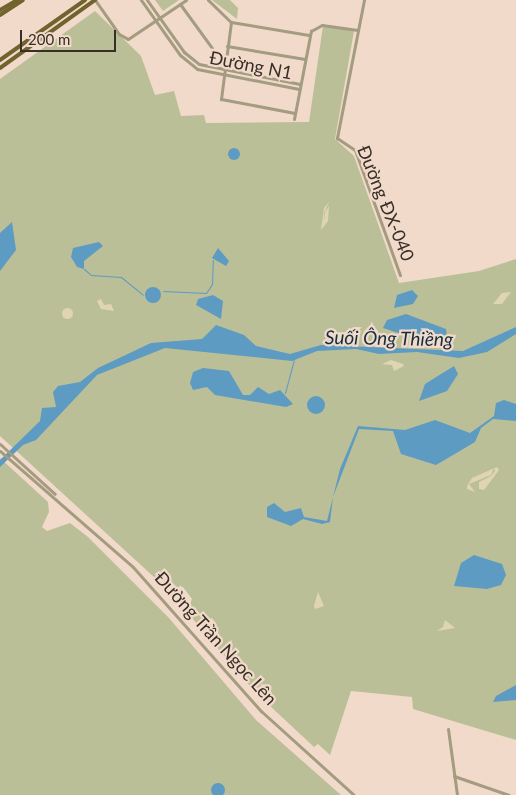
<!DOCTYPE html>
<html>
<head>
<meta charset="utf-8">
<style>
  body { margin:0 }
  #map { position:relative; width:516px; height:795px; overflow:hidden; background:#f1dac9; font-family:Lato,sans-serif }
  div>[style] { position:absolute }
  .green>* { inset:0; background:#bbbf97 }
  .sand>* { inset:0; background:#dfd6b1 }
  .round { border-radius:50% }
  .water>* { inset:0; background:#5d9bc3 }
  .stream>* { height:1px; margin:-0.5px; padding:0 0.5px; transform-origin:0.5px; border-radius:0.5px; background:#5d9bc3 }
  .minor>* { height:3px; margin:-1.5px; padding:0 1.5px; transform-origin:1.5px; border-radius:1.5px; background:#a39c80 }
  .major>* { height:4px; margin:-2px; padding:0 2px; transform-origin:2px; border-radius:2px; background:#71632e }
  span { translate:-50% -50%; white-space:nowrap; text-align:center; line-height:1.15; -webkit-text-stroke:4.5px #f1dac9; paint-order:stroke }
  .street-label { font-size:18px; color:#362e27 }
  .water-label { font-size:19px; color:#122e40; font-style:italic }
  .scale { position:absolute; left:20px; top:30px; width:96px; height:22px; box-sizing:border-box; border:2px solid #362e27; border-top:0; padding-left:6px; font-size:15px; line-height:18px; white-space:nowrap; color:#362e27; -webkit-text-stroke:4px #f1dac9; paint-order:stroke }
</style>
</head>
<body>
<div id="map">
  <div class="green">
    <i style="clip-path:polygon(155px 0,179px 0,163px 11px)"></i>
    <i style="clip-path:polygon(212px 0,230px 0,238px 8px,237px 19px)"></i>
    <i style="clip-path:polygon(95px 11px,141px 56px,155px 95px,174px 91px,181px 116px,204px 115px,206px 123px,309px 122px,323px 26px,354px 31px,335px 139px,354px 156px,399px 283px,479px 271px,516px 259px,516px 740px,413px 709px,412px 697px,351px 691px,330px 755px,318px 744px,314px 747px,254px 691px,187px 612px,192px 599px,183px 587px,166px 588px,0 436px,0 79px)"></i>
    <i style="clip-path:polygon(0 458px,48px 502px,49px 512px,42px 527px,47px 531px,70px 523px,88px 537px,169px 618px,256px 720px,341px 795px,0 795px)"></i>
  </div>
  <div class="sand">
    <i style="clip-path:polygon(329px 202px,324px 213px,324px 222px,325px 212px,329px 206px,328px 221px,321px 230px,324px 208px)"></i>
    <i style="clip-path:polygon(511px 292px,502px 304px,493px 304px,502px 293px)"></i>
    <i style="clip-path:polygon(101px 299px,104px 305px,111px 304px,114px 311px,101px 309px,97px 301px)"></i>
    <i class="round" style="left:61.5px;top:307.5px;width:11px;height:11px"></i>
    <i style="clip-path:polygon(391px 360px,403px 364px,404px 366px,394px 371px,392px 365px,382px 364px)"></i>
    <i style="clip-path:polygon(497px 467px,499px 470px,484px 490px,479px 489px,479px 482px,491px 476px,495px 471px,494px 468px,491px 475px,469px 484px,475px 492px,467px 489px,467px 486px,472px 478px)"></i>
    <i style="clip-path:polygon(318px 592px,324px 606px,315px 609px,314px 606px)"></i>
    <i style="clip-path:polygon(445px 620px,455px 628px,437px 631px,443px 627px)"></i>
  </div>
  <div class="water">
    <i class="round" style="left:228px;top:148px;width:12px;height:12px"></i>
    <i style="clip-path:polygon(12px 222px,16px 250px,0 271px,0 233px)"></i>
    <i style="clip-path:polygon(99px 242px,103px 246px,84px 261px,84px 269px,77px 267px,71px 257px,73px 248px)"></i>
    <i style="clip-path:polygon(218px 248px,229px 261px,226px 266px,212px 258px)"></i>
    <i class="round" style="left:145px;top:287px;width:16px;height:16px"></i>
    <i style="clip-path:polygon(412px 290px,418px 296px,413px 304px,394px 308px,397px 295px)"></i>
    <i style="clip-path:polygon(213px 295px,223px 301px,221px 319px,196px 305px,198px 299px)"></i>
    <i style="clip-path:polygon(406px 314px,446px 329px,447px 336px,427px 342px,383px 328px,387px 320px)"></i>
    <i style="clip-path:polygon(216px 325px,244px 335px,256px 346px,290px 354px,321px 345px,463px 351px,516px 327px,516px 334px,487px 352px,459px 358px,417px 352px,379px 354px,356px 349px,317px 351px,292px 361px,165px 348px,97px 375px,36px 440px,23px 445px,0 467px,0 460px,40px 421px,42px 408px,56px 407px,53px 392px,58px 386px,80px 382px,98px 368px,151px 343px,202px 339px)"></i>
    <i style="clip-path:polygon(454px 366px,458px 374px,447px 391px,419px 401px,425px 384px)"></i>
    <i style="clip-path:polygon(203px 368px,229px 371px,243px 395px,250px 395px,258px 387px,269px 394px,280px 390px,293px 404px,286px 407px,215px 395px,207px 387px,193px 390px,190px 383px,193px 372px)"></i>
    <i class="round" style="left:307px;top:396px;width:18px;height:18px"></i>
    <i style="clip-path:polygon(504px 400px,516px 404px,516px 421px,493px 419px,481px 428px,475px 442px,436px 465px,401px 454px,393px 431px,359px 429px,333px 497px,330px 522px,322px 524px,303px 519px,291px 526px,267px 517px,267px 507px,274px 503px,285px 512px,301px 508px,304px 517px,327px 521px,340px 469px,358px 426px,405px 430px,435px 420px,470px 433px,494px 416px,496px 403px)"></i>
    <i style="clip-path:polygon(474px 555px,502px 564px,506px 575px,501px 585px,487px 589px,454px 586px,461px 563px)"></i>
    <i style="clip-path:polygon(516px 685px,516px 700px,493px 702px,496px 696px)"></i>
    <i class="round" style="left:211px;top:783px;width:14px;height:14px"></i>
  </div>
  <div class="stream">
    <i style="left:84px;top:269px;width:9px;rotate:41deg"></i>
    <i style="left:91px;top:275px;width:30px;rotate:4deg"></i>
    <i style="left:121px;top:277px;width:28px;rotate:39deg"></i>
    <i style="left:163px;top:291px;width:43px;rotate:2.7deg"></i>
    <i style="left:206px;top:293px;width:11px;rotate:-56deg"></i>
    <i style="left:212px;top:284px;width:24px;rotate:-88deg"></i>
    <i style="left:285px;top:393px;width:34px;rotate:-75deg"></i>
  </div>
  <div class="minor">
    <i style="left:95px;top:0;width:42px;rotate:54.8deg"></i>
    <i style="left:119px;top:34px;width:10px;rotate:29deg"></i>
    <i style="left:128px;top:39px;width:70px;rotate:-33.9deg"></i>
    <i style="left:141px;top:0;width:67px;rotate:54.7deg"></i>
    <i style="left:180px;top:55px;width:22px;rotate:39deg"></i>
    <i style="left:197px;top:69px;width:104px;rotate:11.1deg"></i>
    <i style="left:147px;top:0;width:64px;rotate:54.6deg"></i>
    <i style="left:184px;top:52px;width:19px;rotate:39deg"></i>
    <i style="left:199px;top:64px;width:103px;rotate:11.2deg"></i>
    <i style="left:208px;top:0;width:32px;rotate:44deg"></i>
    <i style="left:231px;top:22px;width:79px;rotate:9.5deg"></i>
    <i style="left:364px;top:0;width:141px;rotate:101.1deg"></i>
    <i style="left:337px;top:138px;width:22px;rotate:34deg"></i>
    <i style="left:355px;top:150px;width:133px;rotate:70.2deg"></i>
    <i style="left:180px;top:4px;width:54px;rotate:54deg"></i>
    <i style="left:231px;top:22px;width:78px;rotate:97.4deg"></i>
    <i style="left:221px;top:99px;width:75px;rotate:10.7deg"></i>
    <i style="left:227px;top:46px;width:79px;rotate:9.5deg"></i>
    <i style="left:294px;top:119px;width:90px;rotate:-79.1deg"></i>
    <i style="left:311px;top:31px;width:13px;rotate:-29deg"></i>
    <i style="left:322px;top:25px;width:36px;rotate:8deg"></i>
    <i style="left:0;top:444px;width:74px;rotate:42.3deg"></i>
    <i style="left:0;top:451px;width:176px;rotate:41.1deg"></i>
    <i style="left:133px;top:567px;width:193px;rotate:48.4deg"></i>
    <i style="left:261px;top:711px;width:125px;rotate:42.1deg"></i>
    <i style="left:448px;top:729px;width:67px;rotate:82.2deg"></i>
    <i style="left:454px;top:776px;width:58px;rotate:19.1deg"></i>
  </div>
  <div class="major">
    <i style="left:0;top:10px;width:20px;rotate:-30deg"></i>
    <i style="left:0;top:15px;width:27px;rotate:-33deg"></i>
    <i style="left:0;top:60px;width:104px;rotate:-35.2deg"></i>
    <i style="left:0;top:68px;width:117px;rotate:-35.6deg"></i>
  </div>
  <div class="street-label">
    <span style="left:251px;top:65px;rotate:11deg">Đường N1</span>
    <span style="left:386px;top:203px;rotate:68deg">Đường ĐX-040</span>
    <span style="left:216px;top:638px;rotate:48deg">Đường Trần Ngọc Lên</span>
  </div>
  <div class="water-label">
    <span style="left:389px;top:338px;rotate:1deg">Suối Ông Thiềng</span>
  </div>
  <div class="scale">200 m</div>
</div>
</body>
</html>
